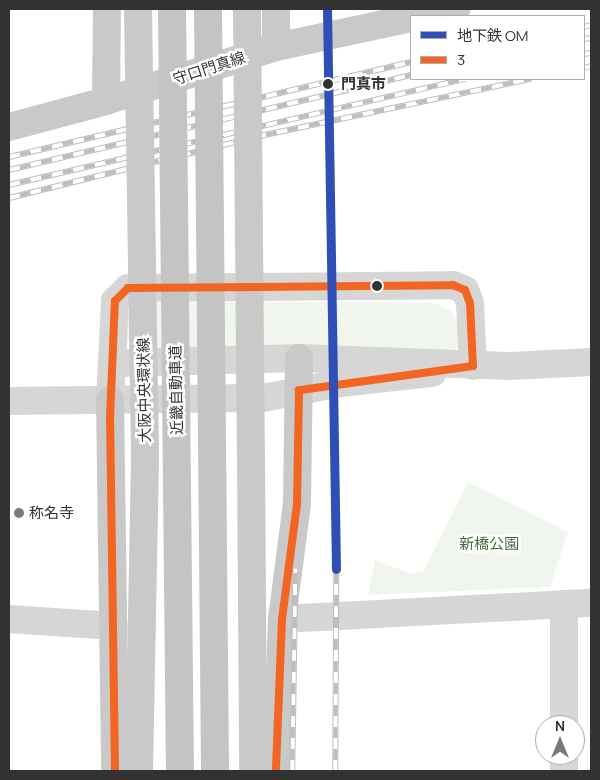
<!DOCTYPE html>
<html>
<head>
<meta charset="utf-8">
<style>
  body { margin:0 }
  #map { position:relative; width:600px; height:780px; overflow:hidden; background:#fff; font-family:Manrope,"Noto Sans JP",sans-serif }
  div>[style] { position:absolute }
  .green>* { inset:0; background:#f0f6ee }
  .minor>* { height:28px; margin:-14px; padding:0 14px; transform-origin:14px; border-radius:14px; background:#d6d6d6 }
  .major>* { height:28px; margin:-14px; padding:0 14px; transform-origin:14px; border-radius:14px; background:#c9c9c9 }
  .rail>* { height:5.5px; margin-top:-2.75px; transform-origin:0; background:repeating-linear-gradient(90deg,#fff 0 11px,#bebebe 0 22px); box-sizing:border-box; border-block:1px solid #bebebe }
  .major-bridge>* { height:28px; margin:-14px; padding:0 14px; transform-origin:14px; border-radius:14px; background:#c9c9c9 }
  .highway-bridge>* { height:28px; margin:-14px; padding:0 14px; transform-origin:14px; border-radius:14px; background:#c4c4c4 }
  .bus-1>* { height:8px; margin:-4px; padding:0 4px; transform-origin:4px; border-radius:4px; background:#f26522 }
  .metro-1>* { height:9px; margin:-4.5px; padding:0 4.5px; transform-origin:4.5px; border-radius:4.5px; background:#2e4fb5 }
  .dots>* { width:14px; height:14px; translate:-50% -50%; box-sizing:border-box; border:2px solid #fff; border-radius:50% }
  span { translate:-50% -50%; white-space:nowrap; text-align:center; line-height:1.15; -webkit-text-stroke:5px #fff; paint-order:stroke }
  .street-label { font-size:15px; color:#323232 }
  .stop-label { font-size:15px; color:#323232; font-weight:700 }
  .left { translate:0 -50%; text-align:left }
  .poi-label { font-size:15px; color:#323232 }
  .park-label { font-size:15px; color:#43703d }
  .frame { position:absolute; inset:0; border:10px solid #323232; pointer-events:none }
  .legend { position:absolute; left:410px; top:15px; width:175px; height:65px; box-sizing:border-box; background:#fff; border:1px solid #adadad; margin:0; padding:6px 9px; list-style:none; font-size:15px; color:#323232 }
  .legend li { display:flex; align-items:center; gap:10px; height:25px }
  .legend b { width:25px; border:1px solid #adadad }
  .north { position:absolute; left:535px; top:715px; width:50px; height:50px; box-sizing:border-box; background:#fff; border:1px solid #adadad; border-radius:50%; rotate:0deg; font-size:14px; font-weight:700; line-height:20px; text-align:center; color:#323232 }
  .north::after { content:''; display:block; margin:auto; width:18px; height:22px; background:#7a7a7a; clip-path:polygon(50% 0,100% 100%,50% 72%,0 100%) }
</style>
</head>
<body>
<div id="map">
  <div class="green">
    <i style="clip-path:polygon(319px 302px,434px 303px,450px 310px,459px 324px,460px 345px,452px 353px,134px 350px,127px 342px,128px 314px,136px 303px)"></i>
    <i style="clip-path:polygon(468px 482px,568px 532px,550px 587px,368px 595px,375px 560px,409px 573px,423px 572px)"></i>
  </div>
  <div class="minor">
    <i style="left:121px;top:363px;width:178px;rotate:-1.6deg"></i>
    <i style="left:299px;top:358px;width:210px;rotate:2.2deg"></i>
    <i style="left:509px;top:366px;width:82px;rotate:-2.8deg"></i>
    <i style="left:110px;top:400px;width:99px;rotate:-87.1deg"></i>
    <i style="left:115px;top:301px;width:18px;rotate:-45deg"></i>
    <i style="left:128px;top:288px;width:325px;rotate:-0.5deg"></i>
    <i style="left:453px;top:285px;width:13px;rotate:23deg"></i>
    <i style="left:465px;top:290px;width:14px;rotate:69deg"></i>
    <i style="left:470px;top:303px;width:63px;rotate:87.3deg"></i>
    <i style="left:9px;top:401px;width:254px;rotate:-0.7deg"></i>
    <i style="left:263px;top:398px;width:79px;rotate:-10.9deg"></i>
    <i style="left:341px;top:383px;width:92px;rotate:-6.3deg"></i>
    <i style="left:564px;top:604px;width:121px;rotate:90deg"></i>
    <i style="left:9px;top:619px;width:105px;rotate:3.8deg"></i>
    <i style="left:282px;top:619px;width:309px;rotate:-3deg"></i>
    <i style="left:564px;top:755px;width:16px;rotate:90deg"></i>
  </div>
  <div class="major">
    <i style="left:276px;top:9px;width:38px;rotate:90deg"></i>
    <i style="left:421px;top:16px;width:36px;rotate:-11deg"></i>
    <i style="left:106px;top:101px;width:92px;rotate:-89.4deg"></i>
    <i style="left:9px;top:127px;width:100px;rotate:-15deg"></i>
    <i style="left:106px;top:101px;width:178px;rotate:-17.6deg"></i>
    <i style="left:276px;top:47px;width:138px;rotate:-12.1deg"></i>
    <i style="left:110px;top:400px;width:371px;rotate:89.2deg"></i>
    <i style="left:251px;top:455px;width:316px;rotate:89.6deg"></i>
    <i style="left:139px;top:771px;width:314px;rotate:-88.9deg"></i>
    <i style="left:276px;top:771px;width:152px;rotate:-87.7deg"></i>
    <i style="left:282px;top:619px;width:116px;rotate:-82.6deg"></i>
    <i style="left:297px;top:504px;width:146px;rotate:-89.2deg"></i>
  </div>
  <div class="rail">
    <i style="left:584px;top:27px;width:7px;rotate:-16deg"></i>
    <i style="left:584px;top:39px;width:7px;rotate:-8deg"></i>
    <i style="left:584px;top:54px;width:7px;rotate:-8deg"></i>
    <i style="left:584px;top:68px;width:7px;rotate:-16deg"></i>
    <i style="left:9px;top:157px;width:413px;rotate:-13.3deg"></i>
    <i style="left:9px;top:170px;width:413px;rotate:-13.3deg"></i>
    <i style="left:9px;top:185px;width:469px;rotate:-13.1deg"></i>
    <i style="left:9px;top:198px;width:253px;rotate:-13.9deg"></i>
    <i style="left:255px;top:137px;width:282px;rotate:-11.9deg"></i>
    <i style="left:292px;top:771px;width:202px;rotate:-89.1deg"></i>
    <i style="left:335px;top:771px;width:202px;rotate:-89.7deg"></i>
  </div>
  <div class="major-bridge">
    <i style="left:138px;top:9px;width:448px;rotate:89.1deg"></i>
    <i style="left:247px;top:9px;width:446px;rotate:89.5deg"></i>
  </div>
  <div class="highway-bridge">
    <i style="left:172px;top:9px;width:762px;rotate:89.4deg"></i>
    <i style="left:208px;top:9px;width:762px;rotate:89.47deg"></i>
  </div>
  <div class="bus-1">
    <i style="left:115px;top:771px;width:353px;rotate:-90.8deg"></i>
    <i style="left:110px;top:418px;width:117px;rotate:-87.6deg"></i>
    <i style="left:115px;top:301px;width:18px;rotate:-45deg"></i>
    <i style="left:128px;top:288px;width:325px;rotate:-0.5deg"></i>
    <i style="left:453px;top:285px;width:13px;rotate:23deg"></i>
    <i style="left:465px;top:290px;width:14px;rotate:69deg"></i>
    <i style="left:470px;top:303px;width:63px;rotate:87.3deg"></i>
    <i style="left:473px;top:366px;width:176px;rotate:172.1deg"></i>
    <i style="left:299px;top:390px;width:114px;rotate:91deg"></i>
    <i style="left:297px;top:504px;width:116px;rotate:97.4deg"></i>
    <i style="left:282px;top:619px;width:152px;rotate:92.3deg"></i>
  </div>
  <div class="metro-1">
    <i style="left:327px;top:9px;width:560px;rotate:89.08deg"></i>
  </div>
  <div class="dots">
    <i style="left:328px;top:84px;background:#323232"></i>
    <i style="left:377px;top:286px;background:#323232"></i>
    <i style="left:19px;top:513px;background:#7a7a7a"></i>
  </div>
  <div class="street-label">
    <span style="left:209px;top:68px;rotate:-18deg">守口門真線</span>
    <span style="left:144px;top:390px;rotate:-91deg">大阪中央環状線</span>
    <span style="left:176px;top:390px;rotate:-91deg">近畿自動車道</span>
  </div>
  <div class="stop-label">
    <span class="left" style="left:341px;top:84px">門真市</span>
  </div>
  <div class="poi-label">
    <span class="left" style="left:29px;top:513px">称名寺</span>
  </div>
  <div class="park-label">
    <span style="left:489px;top:544px">新橋公園</span>
  </div>
  <div class="frame"></div>
  <ul class="legend">
  <li><b style="height:6px;background:#2e4fb5"></b>地下鉄 OM</li>
  <li><b style="height:6px;background:#f26522"></b>3</li>
  </ul>
  <div class="north">N</div>
</div>
</body>
</html>
